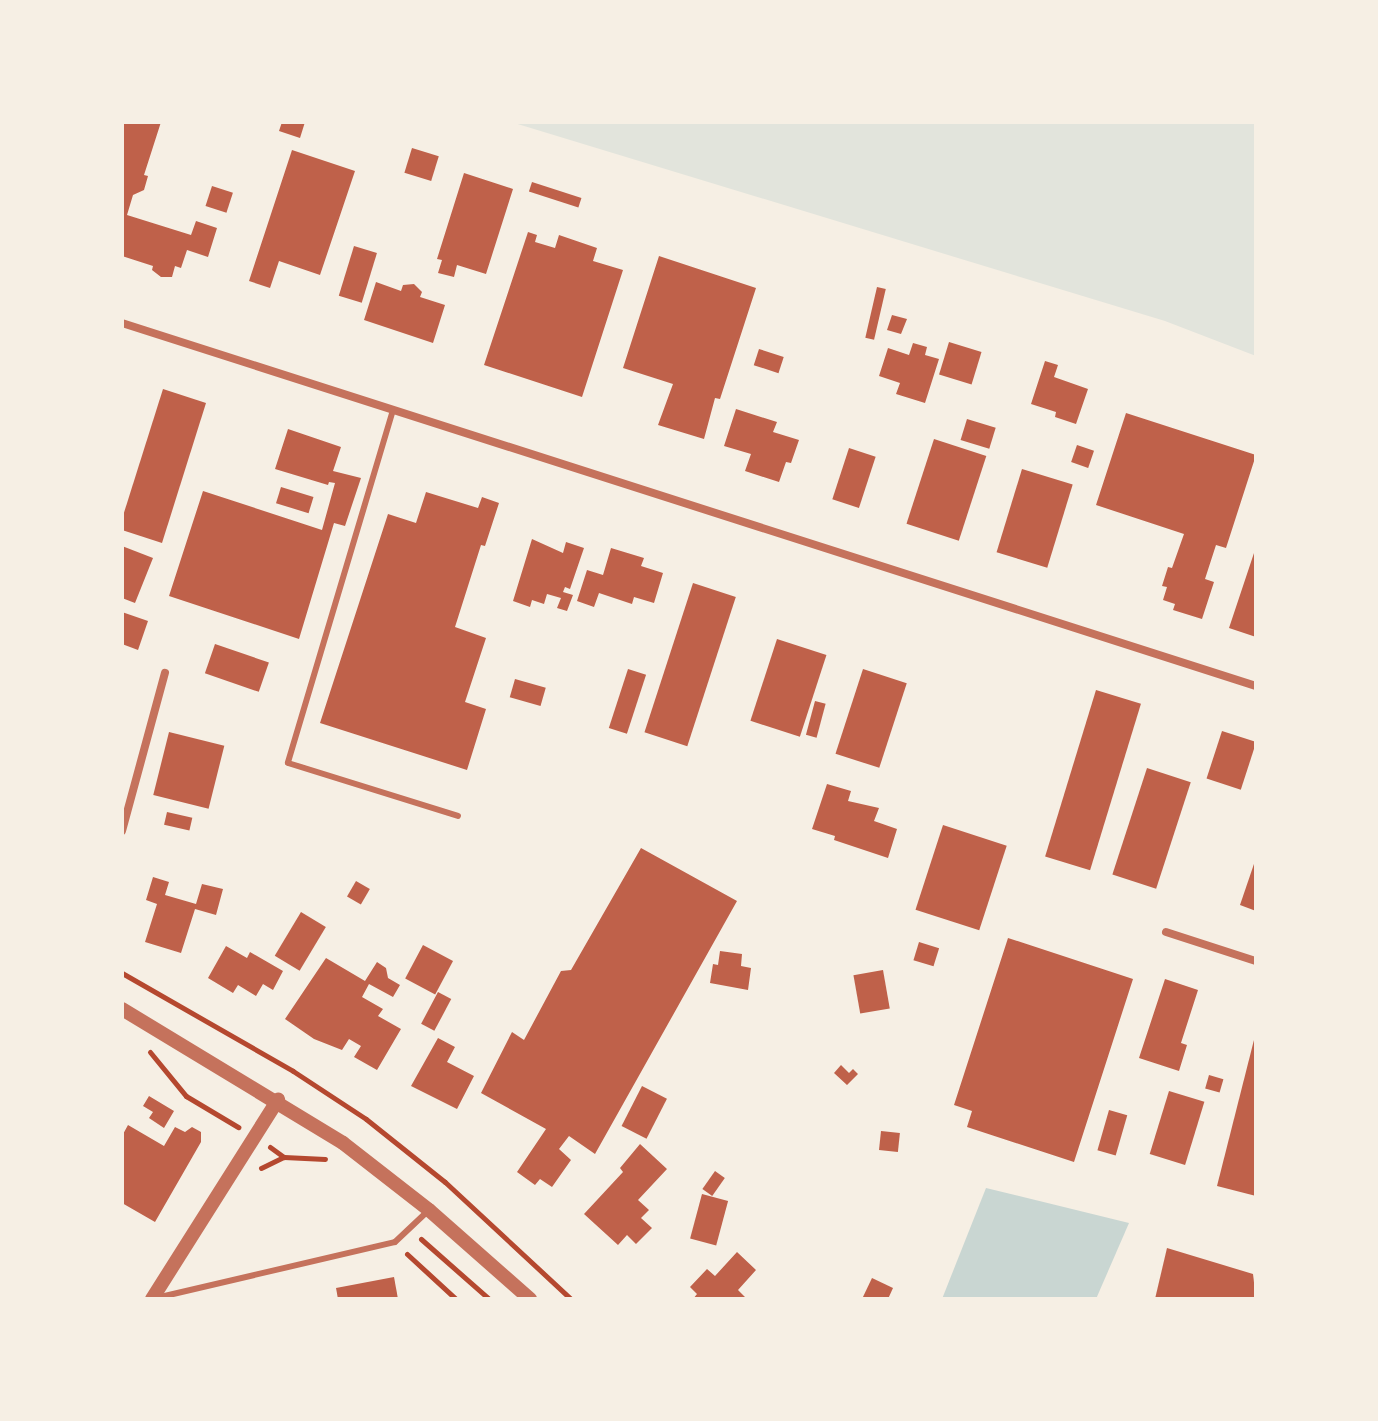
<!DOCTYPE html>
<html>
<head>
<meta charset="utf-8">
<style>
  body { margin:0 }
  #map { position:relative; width:1378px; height:1421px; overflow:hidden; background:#f6efe4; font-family:"Open Sans",sans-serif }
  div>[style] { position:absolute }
  .green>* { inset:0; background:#e2e4dc }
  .water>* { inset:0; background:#c9d6d2 }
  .building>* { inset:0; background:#bf614a; transform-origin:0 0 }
  .path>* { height:5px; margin:-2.5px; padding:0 2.5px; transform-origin:2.5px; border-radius:2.5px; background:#b5482f }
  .service>* { height:6px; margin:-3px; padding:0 3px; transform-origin:3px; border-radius:3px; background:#c5725c }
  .minor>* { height:8px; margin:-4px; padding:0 4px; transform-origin:4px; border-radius:4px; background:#c5725c }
  .tertiary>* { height:14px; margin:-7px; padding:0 7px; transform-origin:7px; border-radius:7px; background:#c5725c }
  span { translate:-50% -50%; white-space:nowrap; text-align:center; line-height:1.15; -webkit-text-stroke:6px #f6efe4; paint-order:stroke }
  .frame { position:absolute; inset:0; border:124px solid #f6efe4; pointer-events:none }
</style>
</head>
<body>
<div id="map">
  <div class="green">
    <i style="clip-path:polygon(511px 122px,1256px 122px,1256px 356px,1165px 321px)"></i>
  </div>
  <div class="water">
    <i style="clip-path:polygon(986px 1188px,1129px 1223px,1096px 1299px,942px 1299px)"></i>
  </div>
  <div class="building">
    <i style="clip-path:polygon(122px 122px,161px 122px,144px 175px,148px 176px,144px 190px,133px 195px,127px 215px,191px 235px,196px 221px,217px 228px,208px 257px,187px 250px,181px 268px,175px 266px,172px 277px,161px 277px,152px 270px,153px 266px,122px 256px)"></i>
    <i style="clip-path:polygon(282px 122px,305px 122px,300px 138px,279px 131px)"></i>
    <i style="left:412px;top:148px;width:28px;height:26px;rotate:17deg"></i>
    <i style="clip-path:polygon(292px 150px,355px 171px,320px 275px,279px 261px,270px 288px,249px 281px)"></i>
    <i style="clip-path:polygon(464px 173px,513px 189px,486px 274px,457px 265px,454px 277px,438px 273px,442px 260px,437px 259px)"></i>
    <i style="left:532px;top:182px;width:52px;height:10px;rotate:18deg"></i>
    <i style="left:212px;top:186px;width:22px;height:21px;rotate:18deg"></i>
    <i style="clip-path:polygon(528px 232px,537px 235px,535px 242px,555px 248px,559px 235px,597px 248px,593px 261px,623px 270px,582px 397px,484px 365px)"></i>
    <i style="left:354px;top:246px;width:24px;height:52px;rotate:17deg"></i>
    <i style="clip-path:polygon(659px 256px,756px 288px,720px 399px,715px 398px,704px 439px,658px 425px,673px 384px,623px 368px)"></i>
    <i style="clip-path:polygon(376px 282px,401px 291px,403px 285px,414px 284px,422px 292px,420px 297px,445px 305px,433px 343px,364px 320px)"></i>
    <i style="left:877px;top:287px;width:9px;height:52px;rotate:13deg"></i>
    <i style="clip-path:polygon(892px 315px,907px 319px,901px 334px,887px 330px)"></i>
    <i style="left:949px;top:342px;width:34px;height:34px;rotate:17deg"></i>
    <i style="clip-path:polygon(913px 343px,927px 347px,925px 355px,939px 359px,925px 403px,896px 394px,900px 383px,879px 376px,888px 348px,909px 355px)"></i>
    <i style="left:759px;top:349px;width:26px;height:17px;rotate:18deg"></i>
    <i style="clip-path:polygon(1045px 361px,1058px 365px,1054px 377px,1088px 389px,1076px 424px,1055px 417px,1056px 412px,1031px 404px)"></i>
    <i style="clip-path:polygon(163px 389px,206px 403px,162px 543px,122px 530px,122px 519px)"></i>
    <i style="clip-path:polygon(736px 409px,777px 422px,773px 432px,799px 440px,791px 463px,786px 462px,779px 482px,745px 471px,751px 454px,724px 446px)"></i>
    <i style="clip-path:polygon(1126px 413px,1256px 455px,1226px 548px,1216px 545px,1205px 579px,1214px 582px,1202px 619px,1173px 610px,1175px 604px,1163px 600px,1167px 587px,1162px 586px,1168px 567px,1172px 568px,1184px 534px,1096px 505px)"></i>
    <i style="left:967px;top:419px;width:30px;height:22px;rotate:17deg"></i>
    <i style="clip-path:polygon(288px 429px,341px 447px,333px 471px,361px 478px,345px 526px,334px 523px,299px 639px,169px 596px,203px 491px,322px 530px,335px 483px,329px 482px,328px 485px,275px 469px)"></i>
    <i style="left:934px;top:439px;width:55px;height:89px;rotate:18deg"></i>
    <i style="left:1077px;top:445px;width:18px;height:18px;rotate:19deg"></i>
    <i style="left:849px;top:448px;width:28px;height:54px;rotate:18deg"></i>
    <i style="left:1022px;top:469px;width:53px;height:87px;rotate:17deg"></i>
    <i style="left:281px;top:487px;width:34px;height:17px;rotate:17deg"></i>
    <i style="clip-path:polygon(426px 492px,478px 508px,482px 497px,499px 503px,485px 546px,481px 545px,455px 627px,486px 638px,465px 702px,486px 709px,467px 770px,320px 723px,388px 514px,416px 523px)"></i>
    <i style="clip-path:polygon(532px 539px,563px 553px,566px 542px,584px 548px,570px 589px,565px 587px,563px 592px,573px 595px,567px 611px,557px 608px,561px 598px,547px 594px,544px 604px,532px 600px,530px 607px,513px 601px)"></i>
    <i style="clip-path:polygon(122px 546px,153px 558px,135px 603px,122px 598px)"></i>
    <i style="clip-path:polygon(1256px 547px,1256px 637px,1229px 628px)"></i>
    <i style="clip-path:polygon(611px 548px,644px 558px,641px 566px,663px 573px,654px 603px,634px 597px,632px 604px,599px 593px,594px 607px,577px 601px,587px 570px,603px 575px)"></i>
    <i style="left:693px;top:583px;width:45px;height:157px;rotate:18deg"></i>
    <i style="clip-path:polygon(122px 612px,148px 621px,138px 650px,122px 644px)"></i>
    <i style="left:777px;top:639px;width:52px;height:86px;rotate:18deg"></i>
    <i style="left:215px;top:644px;width:57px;height:31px;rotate:19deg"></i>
    <i style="left:628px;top:669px;width:19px;height:62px;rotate:18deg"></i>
    <i style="left:863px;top:669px;width:46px;height:89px;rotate:18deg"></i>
    <i style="left:515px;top:679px;width:32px;height:19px;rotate:16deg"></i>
    <i style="left:1096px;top:690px;width:47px;height:174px;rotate:17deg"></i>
    <i style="left:815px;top:701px;width:11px;height:35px;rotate:15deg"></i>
    <i style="left:1222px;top:731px;width:36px;height:50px;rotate:18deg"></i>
    <i style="left:169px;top:732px;width:57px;height:65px;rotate:14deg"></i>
    <i style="left:1147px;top:768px;width:46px;height:112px;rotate:18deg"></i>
    <i style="clip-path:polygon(827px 784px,851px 791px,848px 801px,879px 808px,874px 821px,897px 829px,888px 858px,834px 840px,835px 836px,812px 829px)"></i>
    <i style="left:167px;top:812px;width:26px;height:13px;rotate:13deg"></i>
    <i style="left:943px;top:825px;width:67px;height:89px;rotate:18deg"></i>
    <i style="clip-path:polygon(641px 848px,737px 901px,595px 1154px,569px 1136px,559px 1149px,571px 1160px,552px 1187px,540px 1179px,535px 1185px,517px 1172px,546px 1129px,481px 1093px,512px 1032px,524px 1040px,561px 971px,571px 970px)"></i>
    <i style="clip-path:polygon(1256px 858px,1256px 911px,1240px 905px)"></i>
    <i style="clip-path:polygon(153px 877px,169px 882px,165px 895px,196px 904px,202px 884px,223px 889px,216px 915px,195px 909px,181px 953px,145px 942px,157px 904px,146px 900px)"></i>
    <i style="left:356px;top:881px;width:16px;height:18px;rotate:30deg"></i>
    <i style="left:301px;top:912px;width:29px;height:51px;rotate:31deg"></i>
    <i style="clip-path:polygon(1008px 938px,1133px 979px,1074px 1162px,967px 1127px,972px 1111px,954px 1105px)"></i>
    <i style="left:919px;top:942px;width:21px;height:19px;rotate:17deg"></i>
    <i style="left:423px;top:945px;width:34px;height:38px;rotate:28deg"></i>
    <i style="clip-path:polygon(226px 946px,247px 958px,250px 952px,283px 971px,273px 990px,263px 984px,256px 996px,238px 985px,233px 993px,208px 978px)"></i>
    <i style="clip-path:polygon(720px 951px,742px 954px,741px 966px,751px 968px,748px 990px,710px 983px,713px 964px,718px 965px)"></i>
    <i style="clip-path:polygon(326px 958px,365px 981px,377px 962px,386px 968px,388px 978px,400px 985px,393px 997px,369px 984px,362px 997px,383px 1009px,378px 1016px,401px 1029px,377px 1070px,354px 1057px,361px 1046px,349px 1039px,342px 1050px,314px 1039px,285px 1019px)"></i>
    <i style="left:883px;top:970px;width:39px;height:30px;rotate:80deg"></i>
    <i style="clip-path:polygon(1165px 979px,1198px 990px,1181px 1043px,1187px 1045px,1179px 1071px,1139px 1058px)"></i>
    <i style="left:438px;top:992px;width:15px;height:36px;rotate:28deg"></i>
    <i style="clip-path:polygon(1256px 1032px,1256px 1196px,1217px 1186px)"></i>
    <i style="clip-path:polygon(438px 1038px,455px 1047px,447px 1062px,474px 1076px,457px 1109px,411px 1086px)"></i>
    <i style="clip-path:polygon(841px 1065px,849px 1073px,853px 1069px,858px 1074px,847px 1085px,834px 1073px)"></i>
    <i style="left:1209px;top:1075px;width:15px;height:14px;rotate:16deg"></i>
    <i style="left:642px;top:1086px;width:28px;height:45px;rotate:27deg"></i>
    <i style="left:1169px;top:1091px;width:37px;height:66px;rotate:17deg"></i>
    <i style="clip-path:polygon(149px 1096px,174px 1111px,164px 1128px,149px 1118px,153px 1112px,143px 1106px)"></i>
    <i style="left:1109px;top:1110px;width:19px;height:42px;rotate:16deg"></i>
    <i style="clip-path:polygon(128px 1125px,164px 1146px,175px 1127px,185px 1132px,192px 1127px,201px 1132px,201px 1142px,155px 1222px,122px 1203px,122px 1136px)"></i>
    <i style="left:881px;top:1131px;width:19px;height:19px;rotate:6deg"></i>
    <i style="clip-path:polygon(640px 1144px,667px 1169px,638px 1200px,649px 1210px,641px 1218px,652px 1228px,636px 1244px,627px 1235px,618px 1245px,584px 1214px,623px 1172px,620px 1168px)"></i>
    <i style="left:715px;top:1171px;width:12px;height:22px;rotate:35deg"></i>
    <i style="left:702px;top:1194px;width:27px;height:46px;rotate:15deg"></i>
    <i style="clip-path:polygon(1167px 1248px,1253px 1274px,1256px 1299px,1155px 1299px)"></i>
    <i style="clip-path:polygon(737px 1252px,756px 1270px,738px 1290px,747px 1299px,693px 1299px,697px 1294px,690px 1287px,707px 1269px,715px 1276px)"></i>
    <i style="clip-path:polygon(394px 1277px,398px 1299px,338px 1299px,336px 1288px)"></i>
    <i style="clip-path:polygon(872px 1278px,893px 1288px,888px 1299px,862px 1299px)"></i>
  </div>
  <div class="path">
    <i style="left:122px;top:973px;width:197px;rotate:29.8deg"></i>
    <i style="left:293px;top:1071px;width:87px;rotate:33.3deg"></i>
    <i style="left:366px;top:1119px;width:101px;rotate:38.6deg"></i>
    <i style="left:445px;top:1182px;width:172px;rotate:42.9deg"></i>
    <i style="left:150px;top:1052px;width:57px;rotate:50.7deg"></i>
    <i style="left:186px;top:1096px;width:61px;rotate:30.8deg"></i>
    <i style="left:270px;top:1147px;width:17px;rotate:36deg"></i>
    <i style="left:284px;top:1157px;width:41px;rotate:2.8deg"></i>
    <i style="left:261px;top:1168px;width:25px;rotate:-26deg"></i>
    <i style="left:421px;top:1239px;width:91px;rotate:41.4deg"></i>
    <i style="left:407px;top:1254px;width:67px;rotate:42.6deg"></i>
  </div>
  <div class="service">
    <i style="left:393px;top:410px;width:368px;rotate:106.6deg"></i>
    <i style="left:288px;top:763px;width:178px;rotate:17.3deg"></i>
    <i style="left:156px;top:1298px;width:245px;rotate:-13.2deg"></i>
    <i style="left:395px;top:1242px;width:47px;rotate:-43.3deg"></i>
  </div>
  <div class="minor">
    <i style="left:122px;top:323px;width:1191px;rotate:17.75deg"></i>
    <i style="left:122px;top:831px;width:164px;rotate:-74.8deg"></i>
    <i style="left:1166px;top:932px;width:95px;rotate:17.9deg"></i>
  </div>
  <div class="tertiary">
    <i style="left:122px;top:1009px;width:258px;rotate:31.2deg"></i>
    <i style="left:343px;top:1143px;width:109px;rotate:37.9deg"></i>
    <i style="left:429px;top:1210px;width:135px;rotate:41.4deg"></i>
    <i style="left:152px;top:1299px;width:236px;rotate:-57.7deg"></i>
  </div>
  <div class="frame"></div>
</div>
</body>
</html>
